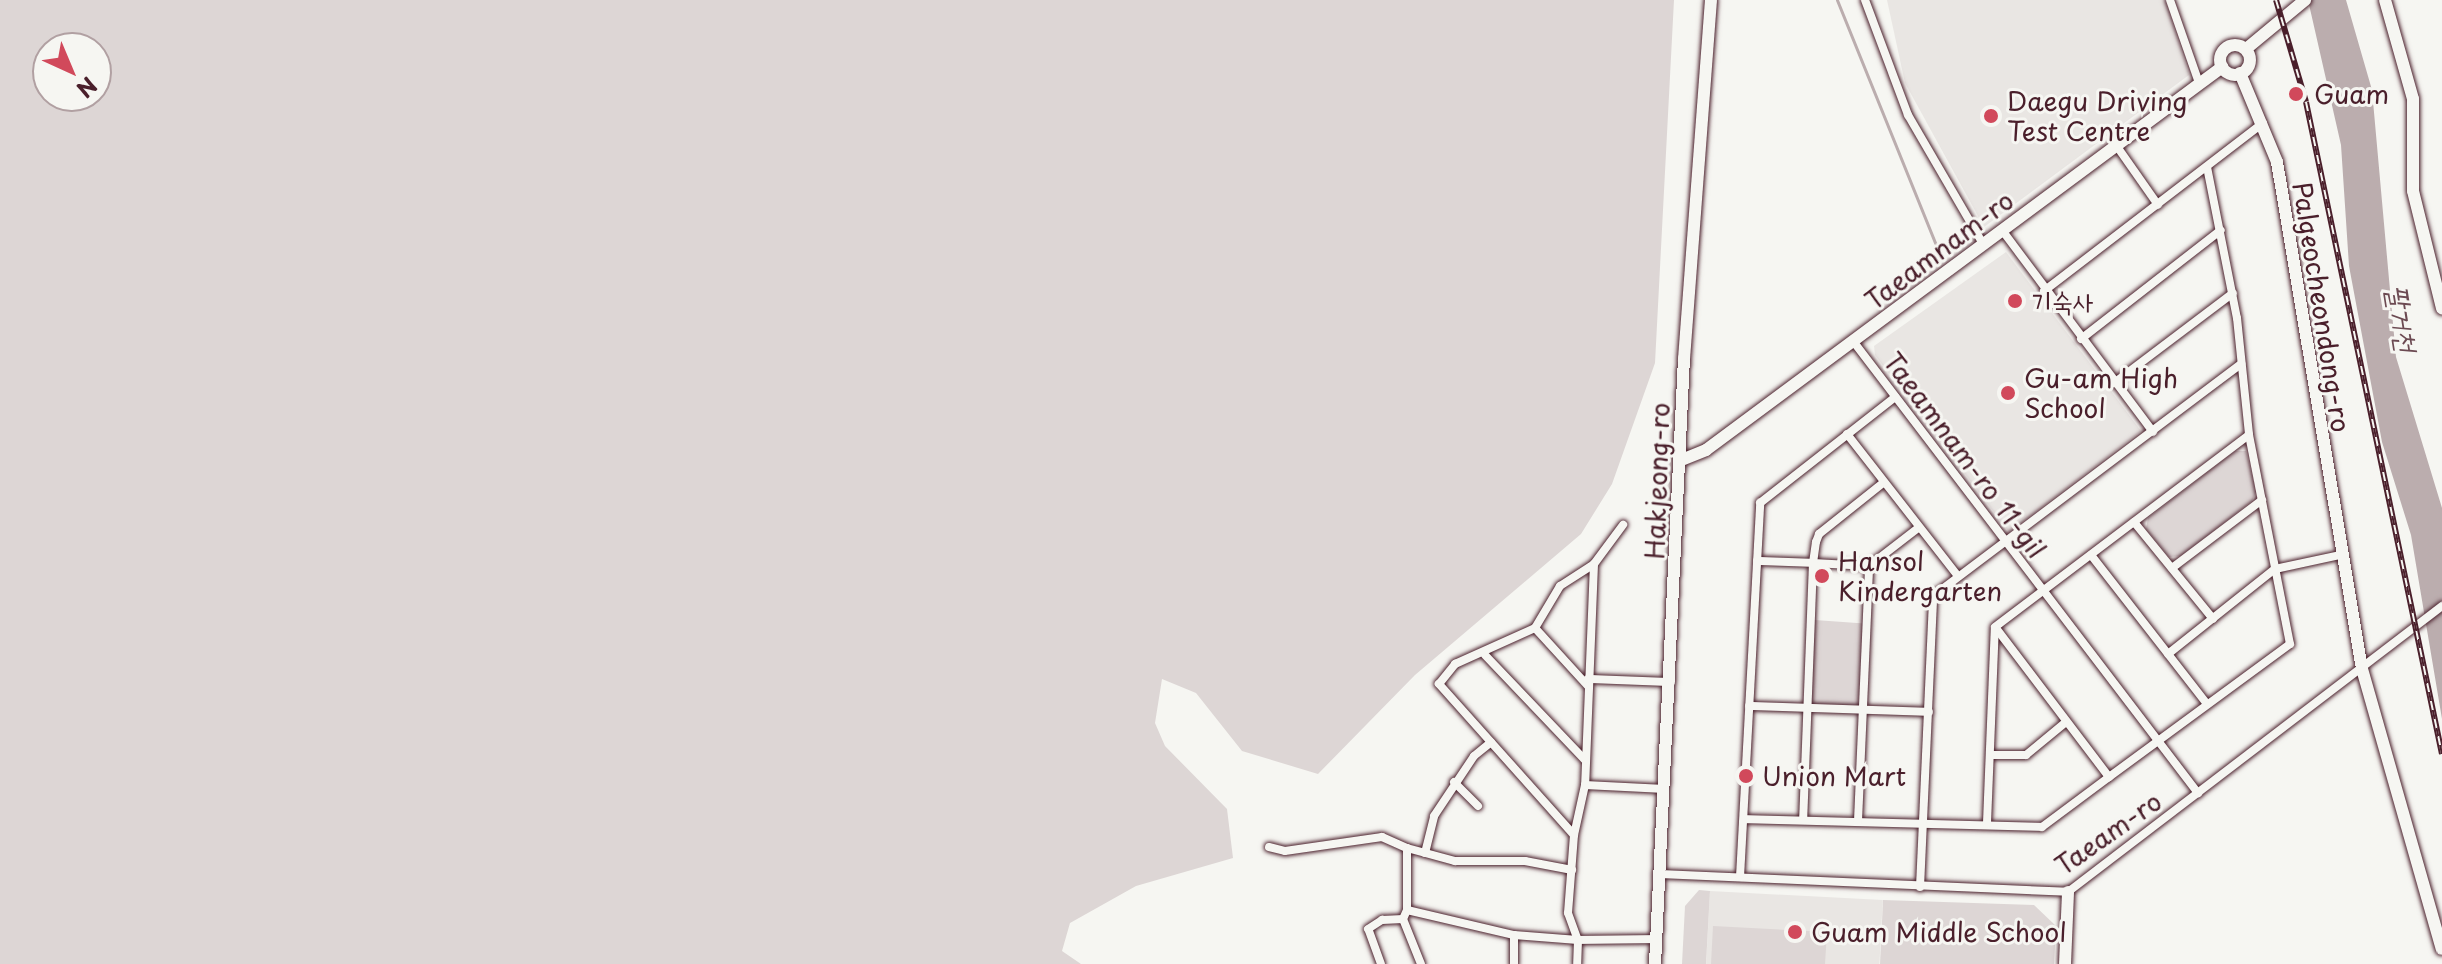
<!DOCTYPE html>
<html>
<head>
<meta charset="utf-8">
<style>
  body { margin:0 }
  #map { position:relative; width:2442px; height:964px; overflow:hidden; background:#f6f6f2; font-family:"Playpen Sans","Poor Story",sans-serif }
  div>[style] { position:absolute }
  .built>* { inset:0; background:#e9e6e3; transform-origin:0 0 }
  .green>* { inset:0; background:#ddd6d5; transform-origin:0 0 }
  .water>* { inset:0; background:#bbadae }
  .stream>* { height:3px; margin:-1.5px; padding:0 1.5px; transform-origin:1.5px; border-radius:1.5px; background:#bbadae }
  .roads { filter:drop-shadow(0 0 2px #4a1f2b) drop-shadow(0 0 2px #4a1f2b) }
  .street>* { height:8px; margin:-4px; padding:0 4px; transform-origin:4px; border-radius:4px; background:#f6f6f2 }
  .secondary>* { height:12px; margin:-6px; padding:0 6px; transform-origin:6px; border-radius:6px; background:#f6f6f2 }
  .secondary>.ring { margin:-6px; padding:0; box-sizing:content-box; background:none; border:12px solid #f6f6f2; border-radius:50% }
  .rail>* { height:6px; margin-top:-3px; transform-origin:0; background:repeating-linear-gradient(90deg,#f6f6f2 0 9px,#4a1f2b 0 18px); box-sizing:border-box; border-block:2px solid #4a1f2b }
  .dots>* { width:22px; height:22px; translate:-50% -50%; box-sizing:border-box; border:4px solid #f6f6f2; border-radius:50% }
  span { translate:-50% -50%; white-space:nowrap; text-align:center; line-height:1.15; -webkit-text-stroke:6px #f6f6f2; paint-order:stroke }
  .poi-label { font-size:26px; color:#4a1f2b }
  .left { translate:0 -50%; text-align:left }
  .street-label { font-size:26px; color:#4a1f2b }
  .water-label { font-size:28px; color:#6c4a52; font-style:italic }
  .north { position:absolute; left:32px; top:32px; width:80px; height:80px; box-sizing:border-box; background:#f6f6f2; border:2px solid #b1a0a2; border-radius:50%; rotate:136deg; font-size:22px; font-weight:700; line-height:32px; text-align:center; color:#4a1f2b }
  .north::after { content:''; display:block; margin:auto; width:28px; height:36px; background:#d1495b; clip-path:polygon(50% 0,100% 100%,50% 72%,0 100%) }
</style>
</head>
<body>
<div id="map">
  <div class="built">
    <i style="clip-path:polygon(1887px 0,2165px 0,2189px 75px,1984px 227px,1905px 83px)"></i>
    <i style="clip-path:polygon(2006px 252px,2141px 431px,2009px 532px,1875px 355px,1874px 346px)"></i>
    <i style="left:1710px;top:891px;width:173px;height:73px;rotate:3deg"></i>
  </div>
  <div class="green">
    <i style="clip-path:polygon(evenodd,0 0,1674px 0,1655px 363px,1612px 484px,1581px 534px,1415px 675px,1318px 774px,1242px 751px,1196px 693px,1162px 679px,1155px 723px,1165px 746px,1227px 809px,1233px 858px,1136px 886px,1070px 923px,1062px 951px,1081px 964px,0 964px,0 0,48px 48px,96px 48px,96px 96px,48px 96px,48px 48px)"></i>
    <i style="clip-path:polygon(2235px 451px,2246px 451px,2256px 492px,2252px 501px,2181px 556px,2169px 557px,2146px 529px,2148px 518px)"></i>
    <i style="left:1815px;top:620px;width:49px;height:85px;rotate:4deg"></i>
    <i style="clip-path:polygon(1699px 890px,1710px 891px,1706px 964px,1682px 964px,1685px 906px)"></i>
    <i style="clip-path:polygon(1883px 900px,2034px 905px,2056px 926px,2054px 964px,1880px 964px)"></i>
    <i style="clip-path:polygon(1713px 926px,1827px 932px,1825px 964px,1711px 964px)"></i>
  </div>
  <div class="water">
    <i style="clip-path:polygon(2308px 0,2346px 0,2372px 90px,2396px 357px,2442px 508px,2442px 719px,2411px 535px,2382px 442px,2349px 266px,2341px 145px)"></i>
  </div>
  <div class="stream">
    <i style="left:1837px;top:0;width:280px;rotate:68deg"></i>
  </div>
  <div class="roads">
    <div class="street">
      <i style="left:1865px;top:0;width:123px;rotate:69.5deg"></i>
      <i style="left:1908px;top:115px;width:149px;rotate:59.8deg"></i>
      <i style="left:2170px;top:0;width:88px;rotate:70.7deg"></i>
      <i style="left:2116px;top:145px;width:73px;rotate:55deg"></i>
      <i style="left:2207px;top:167px;width:154px;rotate:78.8deg"></i>
      <i style="left:2237px;top:318px;width:118px;rotate:84.1deg"></i>
      <i style="left:2249px;top:435px;width:213px;rotate:78.9deg"></i>
      <i style="left:2290px;top:644px;width:225px;rotate:143.7deg"></i>
      <i style="left:2109px;top:777px;width:188px;rotate:-127.2deg"></i>
      <i style="left:1995px;top:627px;width:318px;rotate:-37.1deg"></i>
      <i style="left:2002px;top:230px;width:252px;rotate:53.2deg"></i>
      <i style="left:2044px;top:291px;width:276px;rotate:-37.5deg"></i>
      <i style="left:2081px;top:339px;width:177px;rotate:-37.9deg"></i>
      <i style="left:1853px;top:341px;width:569px;rotate:52.65deg"></i>
      <i style="left:2114px;top:383px;width:149px;rotate:-37.1deg"></i>
      <i style="left:1847px;top:434px;width:180px;rotate:52deg"></i>
      <i style="left:2134px;top:522px;width:125px;rotate:50.8deg"></i>
      <i style="left:2091px;top:555px;width:189px;rotate:52.1deg"></i>
      <i style="left:1757px;top:561px;width:56px;rotate:2deg"></i>
      <i style="left:1813px;top:563px;width:257px;rotate:92.2deg"></i>
      <i style="left:1594px;top:564px;width:221px;rotate:92.3deg"></i>
      <i style="left:1585px;top:785px;width:51px;rotate:102.4deg"></i>
      <i style="left:1574px;top:835px;width:78px;rotate:94.4deg"></i>
      <i style="left:1568px;top:913px;width:29px;rotate:70deg"></i>
      <i style="left:1578px;top:940px;width:78px;rotate:-0.7deg"></i>
      <i style="left:1869px;top:566px;width:56px;rotate:-176.9deg"></i>
      <i style="left:1813px;top:563px;width:21px;rotate:-82deg"></i>
      <i style="left:1816px;top:542px;width:9px;rotate:-69deg"></i>
      <i style="left:1819px;top:534px;width:82px;rotate:-38.6deg"></i>
      <i style="left:2172px;top:568px;width:113px;rotate:-37.1deg"></i>
      <i style="left:1535px;top:628px;width:79px;rotate:47.6deg"></i>
      <i style="left:2168px;top:654px;width:137px;rotate:-38.5deg"></i>
      <i style="left:2275px;top:569px;width:66px;rotate:-12.2deg"></i>
      <i style="left:1485px;top:655px;width:145px;rotate:46.4deg"></i>
      <i style="left:1588px;top:679px;width:83px;rotate:2.1deg"></i>
      <i style="left:1749px;top:706px;width:180px;rotate:1.9deg"></i>
      <i style="left:1990px;top:755px;width:36px"></i>
      <i style="left:2026px;top:755px;width:52px;rotate:-39.5deg"></i>
      <i style="left:1454px;top:782px;width:34px;rotate:45deg"></i>
      <i style="left:1585px;top:785px;width:80px;rotate:2.9deg"></i>
      <i style="left:1744px;top:819px;width:298px;rotate:1.5deg"></i>
      <i style="left:2042px;top:827px;width:84px;rotate:-36.7deg"></i>
      <i style="left:1858px;top:821px;width:255px;rotate:-87.5deg"></i>
      <i style="left:1869px;top:566px;width:62px;rotate:-37.8deg"></i>
      <i style="left:1987px;top:823px;width:195px;rotate:-87.7deg"></i>
      <i style="left:1574px;top:835px;width:203px;rotate:-131.8deg"></i>
      <i style="left:1439px;top:684px;width:26px;rotate:-51deg"></i>
      <i style="left:1455px;top:664px;width:88px;rotate:-24.2deg"></i>
      <i style="left:1535px;top:628px;width:49px;rotate:-59.2deg"></i>
      <i style="left:1560px;top:586px;width:40px;rotate:-32.9deg"></i>
      <i style="left:1594px;top:564px;width:49px;rotate:-53.4deg"></i>
      <i style="left:1269px;top:847px;width:16px;rotate:14deg"></i>
      <i style="left:1285px;top:851px;width:98px;rotate:-8.2deg"></i>
      <i style="left:1382px;top:837px;width:27px;rotate:24deg"></i>
      <i style="left:1425px;top:853px;width:38px;rotate:-76deg"></i>
      <i style="left:1434px;top:816px;width:72px;rotate:-56.3deg"></i>
      <i style="left:1474px;top:756px;width:22px;rotate:-39deg"></i>
      <i style="left:1660px;top:874px;width:408px;rotate:2.5deg"></i>
      <i style="left:2068px;top:892px;width:471px;rotate:-37.4deg"></i>
      <i style="left:1740px;top:877px;width:375px;rotate:-86.9deg"></i>
      <i style="left:1760px;top:503px;width:172px;rotate:-38.1deg"></i>
      <i style="left:1920px;top:887px;width:291px;rotate:-87.4deg"></i>
      <i style="left:1933px;top:596px;width:386px;rotate:-37deg"></i>
      <i style="left:1407px;top:910px;width:62px;rotate:-90deg"></i>
      <i style="left:1407px;top:848px;width:50px;rotate:15.2deg"></i>
      <i style="left:1455px;top:861px;width:70px"></i>
      <i style="left:1525px;top:861px;width:48px;rotate:10.8deg"></i>
      <i style="left:1381px;top:964px;width:37px;rotate:-110deg"></i>
      <i style="left:1368px;top:929px;width:17px;rotate:-33deg"></i>
      <i style="left:1382px;top:920px;width:21px;rotate:-3deg"></i>
      <i style="left:1421px;top:964px;width:48px;rotate:-111.8deg"></i>
      <i style="left:1403px;top:919px;width:10px;rotate:-66deg"></i>
      <i style="left:1407px;top:910px;width:110px;rotate:13.2deg"></i>
      <i style="left:1514px;top:964px;width:29px;rotate:-90deg"></i>
      <i style="left:1514px;top:935px;width:64px;rotate:4.5deg"></i>
      <i style="left:1578px;top:940px;width:24px;rotate:92deg"></i>
    </div>
    <div class="secondary">
      <i style="left:2385px;top:0;width:103px;rotate:74.2deg"></i>
      <i style="left:2413px;top:99px;width:92px;rotate:90deg"></i>
      <i style="left:2413px;top:191px;width:121px;rotate:76.1deg"></i>
      <i class="ring" style="left:2220px;top:45px;width:18px;height:18px"></i>
      <i style="left:2246px;top:49px;width:77px;rotate:-39.7deg"></i>
      <i style="left:2240px;top:73px;width:96px;rotate:67.4deg"></i>
      <i style="left:2277px;top:162px;width:514px;rotate:80.48deg"></i>
      <i style="left:2362px;top:669px;width:291px;rotate:74.1deg"></i>
      <i style="left:1679px;top:461px;width:29px;rotate:-22deg"></i>
      <i style="left:1706px;top:450px;width:643px;rotate:-36.58deg"></i>
      <i style="left:1655px;top:964px;width:606px;rotate:-87.26deg"></i>
      <i style="left:1684px;top:359px;width:360px;rotate:-85.7deg"></i>
      <i style="left:2065px;top:964px;width:72px;rotate:-87.6deg"></i>
    </div>
  </div>
  <div class="rail">
    <i style="left:2276px;top:0;width:106px;rotate:73.6deg"></i>
    <i style="left:2306px;top:102px;width:666px;rotate:78.22deg"></i>
  </div>
  <div class="dots">
    <i style="left:2296px;top:94px;background:#d1495b"></i>
    <i style="left:1991px;top:116px;background:#d1495b"></i>
    <i style="left:2015px;top:301px;background:#d1495b"></i>
    <i style="left:2008px;top:393px;background:#d1495b"></i>
    <i style="left:1822px;top:576px;background:#d1495b"></i>
    <i style="left:1746px;top:776px;background:#d1495b"></i>
    <i style="left:1795px;top:932px;background:#d1495b"></i>
  </div>
  <div class="poi-label">
    <span class="left" style="left:2314px;top:94px">Guam</span>
    <span class="left" style="left:2007px;top:116px">Daegu Driving<br>Test Centre</span>
    <span class="left" style="left:2031px;top:301px">기숙사</span>
    <span class="left" style="left:2024px;top:393px">Gu-am High<br>School</span>
    <span class="left" style="left:1838px;top:576px">Hansol<br>Kindergarten</span>
    <span class="left" style="left:1762px;top:776px">Union Mart</span>
    <span class="left" style="left:1811px;top:932px">Guam Middle School</span>
  </div>
  <div class="street-label">
    <span style="left:1939px;top:250px;rotate:-37deg">Taeamnam-ro</span>
    <span style="left:2322px;top:307px;rotate:81deg">Palgeocheondong-ro</span>
    <span style="left:1965px;top:455px;rotate:53deg">Taeamnam-ro 11-gil</span>
    <span style="left:1657px;top:481px;rotate:-88deg">Hakjeong-ro</span>
    <span style="left:2108px;top:833px;rotate:-35deg">Taeam-ro</span>
  </div>
  <div class="water-label">
    <span style="left:2403px;top:318px;rotate:81deg">팔거천</span>
  </div>
  <div class="north">N</div>
</div>
</body>
</html>
